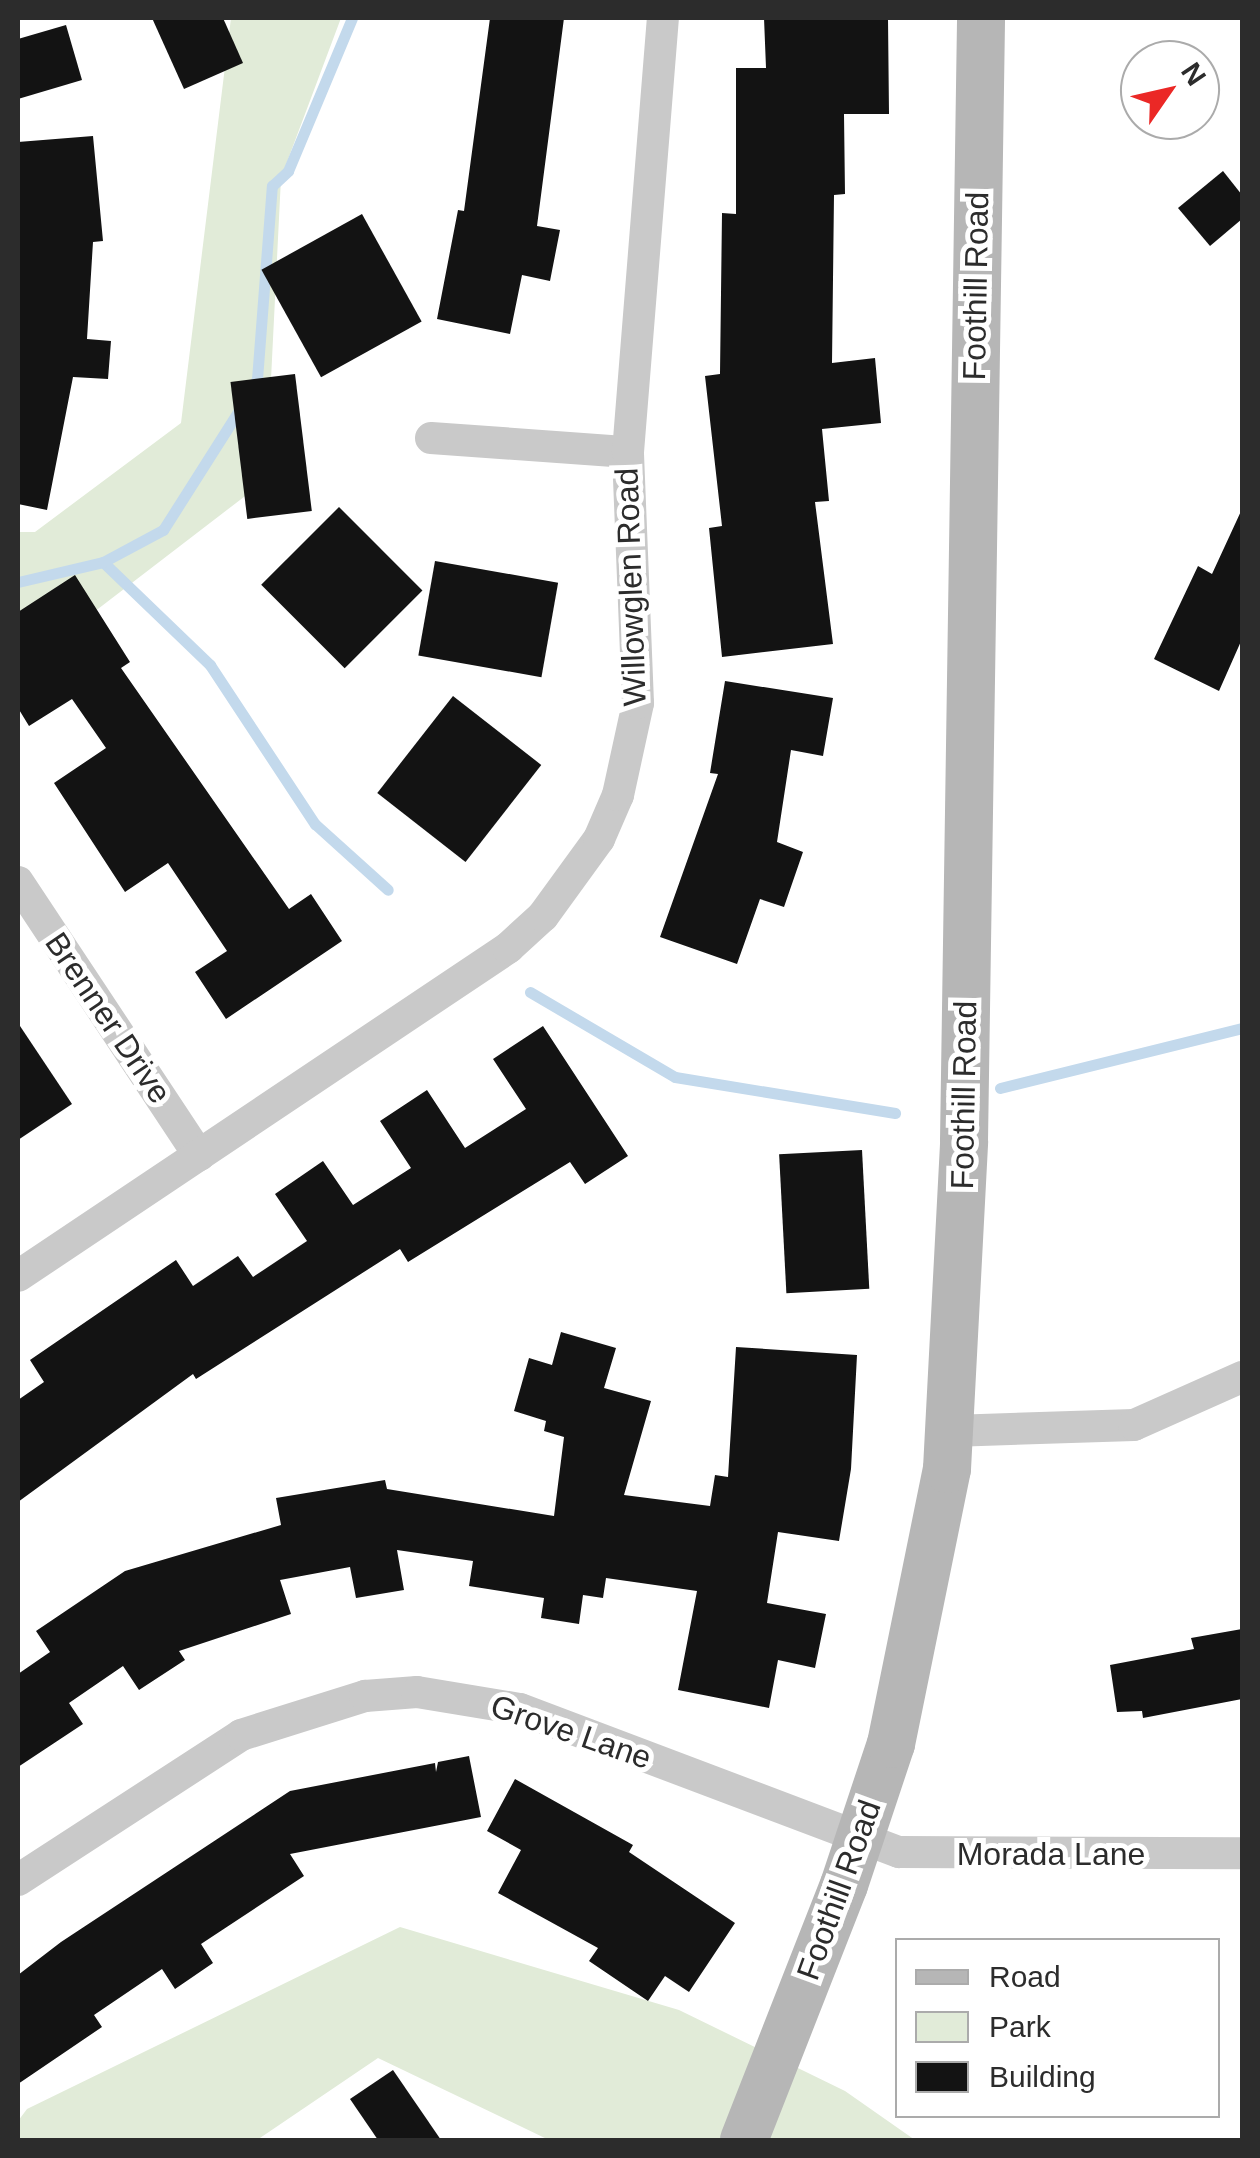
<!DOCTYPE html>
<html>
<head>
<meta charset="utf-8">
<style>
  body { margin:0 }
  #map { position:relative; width:1260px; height:2158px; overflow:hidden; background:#fff; font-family:Arial,sans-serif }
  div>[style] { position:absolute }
  .green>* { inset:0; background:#e1ebd8 }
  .stream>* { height:11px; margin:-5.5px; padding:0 5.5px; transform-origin:5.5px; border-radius:5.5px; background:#c3d9ec }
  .building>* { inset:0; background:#131313; transform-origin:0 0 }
  .minor>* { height:32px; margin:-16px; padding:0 16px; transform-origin:16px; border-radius:16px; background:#c9c9c9 }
  .secondary>* { height:48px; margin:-24px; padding:0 24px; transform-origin:24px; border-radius:24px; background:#b6b6b6 }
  span { translate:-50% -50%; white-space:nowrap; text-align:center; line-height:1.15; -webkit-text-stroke:10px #fff; paint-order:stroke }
  .street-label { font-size:32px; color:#2c2c2c }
  .frame { position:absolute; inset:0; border:20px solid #2c2c2c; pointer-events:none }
  .legend { position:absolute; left:895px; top:1938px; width:325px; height:180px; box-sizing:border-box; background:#fff; border:2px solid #ababab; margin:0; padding:12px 18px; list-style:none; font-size:30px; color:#2c2c2c }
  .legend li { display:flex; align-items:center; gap:20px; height:50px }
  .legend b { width:50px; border:2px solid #ababab }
  .north { position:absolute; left:1120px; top:40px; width:100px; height:100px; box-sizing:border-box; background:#fff; border:2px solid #ababab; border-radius:50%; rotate:56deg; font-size:28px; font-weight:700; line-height:40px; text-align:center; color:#2c2c2c }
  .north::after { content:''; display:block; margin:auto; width:35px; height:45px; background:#eb2826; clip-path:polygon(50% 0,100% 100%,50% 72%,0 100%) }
</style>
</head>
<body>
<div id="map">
  <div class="green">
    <i style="clip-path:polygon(231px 18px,341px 18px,281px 178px,266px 480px,51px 645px,18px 650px,18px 532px,35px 532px,181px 423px)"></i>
    <i style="clip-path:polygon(400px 1927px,679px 2010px,845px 2091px,915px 2140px,549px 2140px,378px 2058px,257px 2140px,18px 2140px,18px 2121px,27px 2109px)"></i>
  </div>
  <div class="stream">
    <i style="left:250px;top:391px;width:14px;rotate:-60deg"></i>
    <i style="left:257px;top:379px;width:194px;rotate:-85.6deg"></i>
    <i style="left:272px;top:186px;width:22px;rotate:-43deg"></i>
    <i style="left:288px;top:171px;width:166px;rotate:-67.3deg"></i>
    <i style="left:103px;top:562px;width:149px;rotate:43.9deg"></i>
    <i style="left:210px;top:665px;width:191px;rotate:56.6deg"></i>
    <i style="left:315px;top:824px;width:98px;rotate:42.1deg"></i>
    <i style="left:18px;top:582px;width:87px;rotate:-13.2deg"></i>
    <i style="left:103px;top:562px;width:68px;rotate:-28.1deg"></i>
    <i style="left:163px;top:530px;width:146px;rotate:-57.6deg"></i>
    <i style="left:530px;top:992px;width:168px;rotate:30.4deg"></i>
    <i style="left:675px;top:1077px;width:223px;rotate:9.3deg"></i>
    <i style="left:1000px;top:1088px;width:249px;rotate:-13.9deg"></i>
  </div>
  <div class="building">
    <i style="clip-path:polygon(152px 18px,223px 18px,243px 63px,184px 89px)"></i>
    <i style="clip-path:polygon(490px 18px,564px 18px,537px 226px,560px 230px,550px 281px,522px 275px,510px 334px,437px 319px,458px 210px,464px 211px)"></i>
    <i style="clip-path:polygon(764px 18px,888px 18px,889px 114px,844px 114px,845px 194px,834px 195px,832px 363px,875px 358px,881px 423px,822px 429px,829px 501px,815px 502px,833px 644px,722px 657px,709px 528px,722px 526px,705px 376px,720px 374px,722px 213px,736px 214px,736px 68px,766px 68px)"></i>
    <i style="clip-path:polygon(66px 25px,82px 80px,18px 99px,18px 39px)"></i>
    <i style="clip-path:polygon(93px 136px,103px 241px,93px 242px,87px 339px,111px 341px,108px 379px,73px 377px,47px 510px,18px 504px,18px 142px)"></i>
    <i style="clip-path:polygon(1223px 171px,1242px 195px,1242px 219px,1210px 246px,1178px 208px)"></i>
    <i style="left:362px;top:214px;width:123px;height:115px;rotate:61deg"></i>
    <i style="left:295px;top:374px;width:138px;height:65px;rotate:83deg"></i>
    <i style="left:339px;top:507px;width:118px;height:110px;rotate:45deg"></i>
    <i style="clip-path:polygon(1242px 509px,1242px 639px,1219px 691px,1154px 659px,1198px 566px,1212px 574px)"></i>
    <i style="left:435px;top:561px;width:125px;height:96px;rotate:10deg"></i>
    <i style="clip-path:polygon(75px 575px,130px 662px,121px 668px,289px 909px,311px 894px,342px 941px,226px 1019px,195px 972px,227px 951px,168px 863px,125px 892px,54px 783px,106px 748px,72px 699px,29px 726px,18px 708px,18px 612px)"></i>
    <i style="clip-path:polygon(725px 681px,833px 698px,823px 756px,791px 750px,777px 842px,803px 852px,784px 907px,760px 899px,737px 964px,660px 937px,718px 774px,710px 773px)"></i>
    <i style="left:453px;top:696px;width:112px;height:123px;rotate:38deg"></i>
    <i style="clip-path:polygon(18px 1023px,72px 1104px,18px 1140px)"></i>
    <i style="clip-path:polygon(543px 1026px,628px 1156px,585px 1184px,570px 1162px,408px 1262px,400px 1249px,196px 1379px,193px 1374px,18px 1502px,18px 1400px,44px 1382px,30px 1360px,176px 1260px,193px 1286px,238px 1256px,253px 1277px,307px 1241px,275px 1194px,323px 1161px,353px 1205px,411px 1168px,380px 1121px,427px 1090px,465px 1148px,526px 1109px,493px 1059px)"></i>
    <i style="left:862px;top:1150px;width:139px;height:83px;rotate:87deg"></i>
    <i style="clip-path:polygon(561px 1332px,616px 1348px,604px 1388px,651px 1401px,624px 1495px,710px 1506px,715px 1475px,728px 1477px,736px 1347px,857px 1355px,851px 1469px,839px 1541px,778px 1532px,767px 1603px,826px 1614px,815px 1668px,778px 1660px,769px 1708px,678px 1690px,697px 1591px,606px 1578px,603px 1598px,583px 1595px,579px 1624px,541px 1618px,544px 1598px,469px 1586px,473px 1561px,397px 1550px,404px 1590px,356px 1598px,350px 1567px,280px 1580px,291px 1614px,179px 1651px,185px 1660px,139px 1690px,123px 1666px,69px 1703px,83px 1724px,18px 1767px,18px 1674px,50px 1652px,36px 1631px,125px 1571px,281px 1525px,276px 1498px,385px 1480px,387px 1489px,554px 1516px,564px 1437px,544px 1431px,546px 1421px,514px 1411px,529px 1358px,552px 1365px)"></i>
    <i style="clip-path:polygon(1242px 1629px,1242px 1699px,1143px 1718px,1142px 1711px,1117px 1712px,1110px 1665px,1194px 1649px,1191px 1638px)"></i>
    <i style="clip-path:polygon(469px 1756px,481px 1817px,290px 1854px,304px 1876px,201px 1944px,213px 1963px,175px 1989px,162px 1969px,94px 2015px,102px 2027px,18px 2084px,18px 1975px,61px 1942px,290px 1791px,435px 1763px,436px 1772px,438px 1762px)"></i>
    <i style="clip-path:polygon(515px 1779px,633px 1845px,629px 1852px,735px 1923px,689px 1992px,665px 1976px,648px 2001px,589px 1961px,598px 1948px,498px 1893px,521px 1850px,487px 1831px)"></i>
    <i style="clip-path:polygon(393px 2070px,441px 2140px,378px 2140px,350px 2099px)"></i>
  </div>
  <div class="minor">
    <i style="left:431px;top:438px;width:197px;rotate:4.1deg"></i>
    <i style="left:18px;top:882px;width:328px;rotate:56.5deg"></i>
    <i style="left:18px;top:1276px;width:590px;rotate:-33.8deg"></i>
    <i style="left:508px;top:948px;width:47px;rotate:-42.4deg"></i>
    <i style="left:543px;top:916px;width:95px;rotate:-54deg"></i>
    <i style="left:599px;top:839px;width:48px;rotate:-66.6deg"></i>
    <i style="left:618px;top:795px;width:94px;rotate:-77.7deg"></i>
    <i style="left:638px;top:703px;width:251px;rotate:-92.3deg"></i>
    <i style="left:628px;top:452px;width:435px;rotate:-85.4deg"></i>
    <i style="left:951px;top:1431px;width:183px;rotate:-1.9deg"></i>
    <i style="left:1134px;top:1425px;width:118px;rotate:-24deg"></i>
    <i style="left:18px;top:1880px;width:266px;rotate:-33deg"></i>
    <i style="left:241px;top:1735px;width:130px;rotate:-17.5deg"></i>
    <i style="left:365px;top:1696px;width:52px;rotate:-4.4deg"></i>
    <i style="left:417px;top:1692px;width:104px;rotate:9.4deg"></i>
    <i style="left:520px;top:1709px;width:405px;rotate:20.7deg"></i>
    <i style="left:899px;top:1852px;width:343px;rotate:0.2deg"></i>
  </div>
  <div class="secondary">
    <i style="left:744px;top:2140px;width:274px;rotate:-68.6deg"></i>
    <i style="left:844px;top:1885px;width:149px;rotate:-71.6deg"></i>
    <i style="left:891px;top:1744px;width:281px;rotate:-78.5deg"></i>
    <i style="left:947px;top:1469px;width:328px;rotate:-87deg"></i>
    <i style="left:964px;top:1141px;width:1123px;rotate:-89.13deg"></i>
  </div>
  <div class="street-label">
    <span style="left:976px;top:286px;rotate:-89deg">Foothill Road</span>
    <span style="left:631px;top:587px;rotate:-92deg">Willowglen Road</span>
    <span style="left:108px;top:1018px;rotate:56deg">Brenner Drive</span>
    <span style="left:964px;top:1095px;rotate:-89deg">Foothill Road</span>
    <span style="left:571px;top:1732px;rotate:19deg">Grove Lane</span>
    <span style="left:1051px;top:1854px">Morada Lane</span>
    <span style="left:839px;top:1890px;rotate:-70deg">Foothill Road</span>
  </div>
  <div class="frame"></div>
  <ul class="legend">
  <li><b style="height:12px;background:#b6b6b6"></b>Road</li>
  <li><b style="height:28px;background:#e1ebd8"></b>Park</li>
  <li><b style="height:28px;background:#131313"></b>Building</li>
  </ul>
  <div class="north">N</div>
</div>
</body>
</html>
